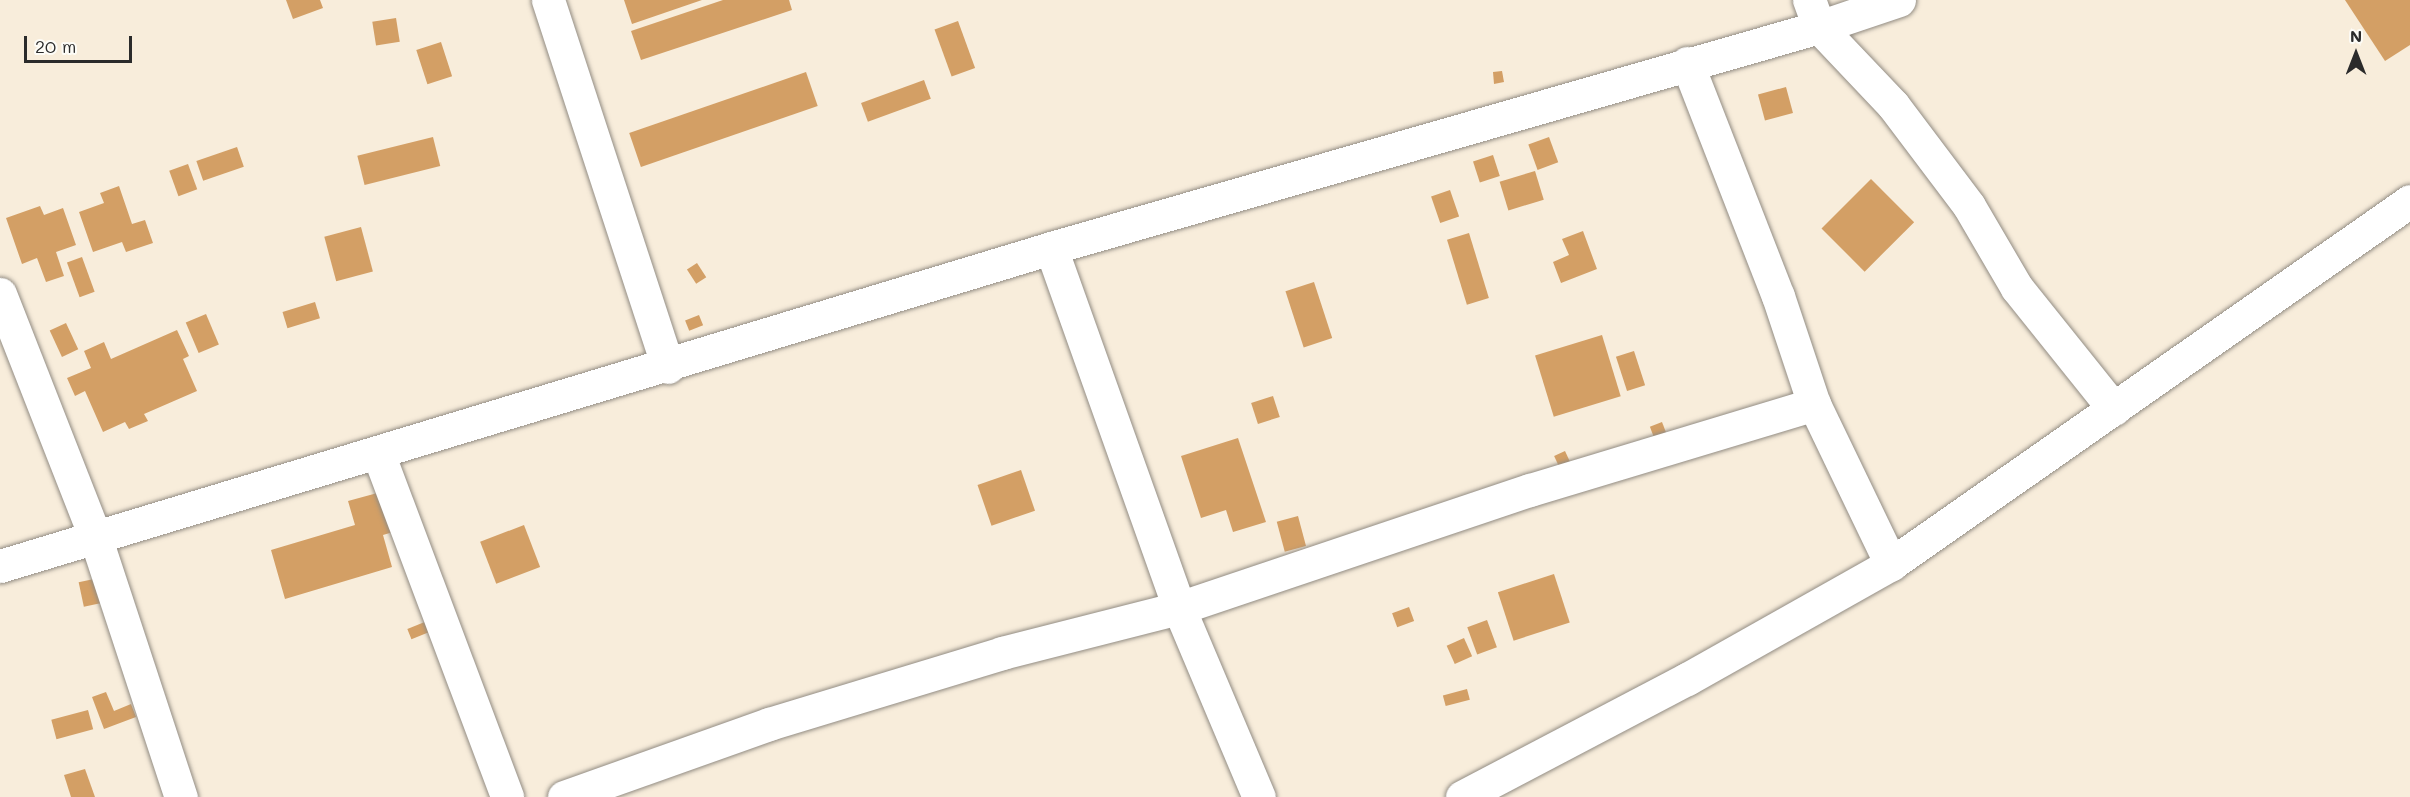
<!DOCTYPE html>
<html>
<head>
<meta charset="utf-8">
<style>
  body { margin:0 }
  #map { position:relative; width:2410px; height:797px; overflow:hidden; background:#f8eddb; font-family:Mali,sans-serif }
  div>[style] { position:absolute }
  .building>* { inset:0; background:#d39f65; transform-origin:0 0 }
  .roads { filter:drop-shadow(0 0 2px #928c83) drop-shadow(0 0 2px #928c83) }
  .minor>* { height:33px; margin:-16.5px; padding:0 16.5px; transform-origin:16.5px; border-radius:16.5px; background:#fff }
  span { translate:-50% -50%; white-space:nowrap; text-align:center; line-height:1.15; -webkit-text-stroke:5px #fdfcf7; paint-order:stroke }
  .north { position:absolute; left:2326px; top:24px; width:60px; height:60px; -webkit-text-stroke:4px #fdfcf7; paint-order:stroke; rotate:0deg; font-size:16px; font-weight:700; line-height:24px; text-align:center; color:#2b2b2b }
  .north::after { content:''; display:block; margin:auto; width:21px; height:27px; background:#2b2b2b; clip-path:polygon(50% 0,100% 100%,50% 72%,0 100%) }
  .scale { position:absolute; left:24px; top:36px; width:108px; height:27px; box-sizing:border-box; border:3px solid #2b2b2b; border-top:0; padding-left:8px; font-size:18px; line-height:21px; white-space:nowrap; color:#2b2b2b; -webkit-text-stroke:4px #fdfcf7; paint-order:stroke }
</style>
</head>
<body>
<div id="map">
  <div class="building">
    <i style="clip-path:polygon(286px 0,320px 0,323px 8px,293px 19px)"></i>
    <i style="clip-path:polygon(624px 0,702px 0,632px 24px)"></i>
    <i style="clip-path:polygon(723px 0,789px 0,792px 10px,641px 60px,631px 31px)"></i>
    <i style="clip-path:polygon(2345px 0,2410px 0,2410px 45px,2385px 61px)"></i>
    <i style="left:396px;top:18px;width:24px;height:24px;rotate:81deg"></i>
    <i style="left:958px;top:21px;width:50px;height:25px;rotate:70deg"></i>
    <i style="left:441px;top:42px;width:36px;height:26px;rotate:72deg"></i>
    <i style="clip-path:polygon(1502px 71px,1504px 82px,1494px 84px,1493px 72px)"></i>
    <i style="left:806px;top:72px;width:36px;height:187px;rotate:71deg"></i>
    <i style="left:924px;top:80px;width:20px;height:67px;rotate:70deg"></i>
    <i style="left:1786px;top:87px;width:27px;height:29px;rotate:75deg"></i>
    <i style="left:433px;top:137px;width:30px;height:78px;rotate:76deg"></i>
    <i style="left:1549px;top:137px;width:27px;height:22px;rotate:70deg"></i>
    <i style="left:237px;top:147px;width:21px;height:43px;rotate:71deg"></i>
    <i style="left:1493px;top:155px;width:22px;height:21px;rotate:72deg"></i>
    <i style="left:188px;top:164px;width:27px;height:20px;rotate:70deg"></i>
    <i style="left:1535px;top:171px;width:30px;height:37px;rotate:73deg"></i>
    <i style="left:1871px;top:179px;width:61px;height:70px;rotate:45deg"></i>
    <i style="clip-path:polygon(119px 186px,132px 224px,145px 220px,153px 243px,126px 252px,122px 242px,93px 252px,79px 212px,104px 203px,100px 193px)"></i>
    <i style="left:1450px;top:190px;width:28px;height:20px;rotate:71deg"></i>
    <i style="clip-path:polygon(40px 206px,44px 215px,63px 208px,76px 245px,56px 252px,64px 276px,46px 282px,37px 258px,22px 264px,6px 218px)"></i>
    <i style="left:361px;top:227px;width:46px;height:38px;rotate:75deg"></i>
    <i style="clip-path:polygon(1583px 231px,1597px 269px,1561px 283px,1553px 262px,1569px 255px,1562px 239px)"></i>
    <i style="left:1469px;top:233px;width:68px;height:23px;rotate:73deg"></i>
    <i style="left:82px;top:257px;width:37px;height:16px;rotate:70deg"></i>
    <i style="left:697px;top:263px;width:17px;height:12px;rotate:57deg"></i>
    <i style="left:1314px;top:282px;width:59px;height:30px;rotate:72deg"></i>
    <i style="left:315px;top:302px;width:17px;height:34px;rotate:73deg"></i>
    <i style="left:206px;top:314px;width:33px;height:22px;rotate:67deg"></i>
    <i style="left:699px;top:315px;width:11px;height:15px;rotate:68deg"></i>
    <i style="left:66px;top:323px;width:29px;height:18px;rotate:65deg"></i>
    <i style="clip-path:polygon(177px 330px,189px 356px,183px 359px,197px 391px,144px 414px,148px 421px,129px 429px,125px 422px,103px 432px,85px 391px,75px 396px,67px 378px,91px 368px,84px 351px,104px 342px,111px 359px)"></i>
    <i style="left:1602px;top:335px;width:64px;height:70px;rotate:73deg"></i>
    <i style="left:1634px;top:351px;width:36px;height:19px;rotate:72deg"></i>
    <i style="left:1273px;top:396px;width:22px;height:23px;rotate:72deg"></i>
    <i style="left:1662px;top:422px;width:14px;height:13px;rotate:69deg"></i>
    <i style="clip-path:polygon(1238px 438px,1266px 522px,1233px 532px,1226px 510px,1201px 518px,1181px 456px)"></i>
    <i style="left:1565px;top:451px;width:14px;height:12px;rotate:65deg"></i>
    <i style="left:1021px;top:470px;width:43px;height:46px;rotate:71deg"></i>
    <i style="clip-path:polygon(381px 492px,393px 532px,383px 535px,392px 567px,285px 599px,271px 550px,355px 525px,348px 501px)"></i>
    <i style="left:1298px;top:516px;width:31px;height:22px;rotate:75deg"></i>
    <i style="left:524px;top:525px;width:45px;height:47px;rotate:69deg"></i>
    <i style="left:1554px;top:574px;width:51px;height:59px;rotate:72deg"></i>
    <i style="left:108px;top:576px;width:25px;height:30px;rotate:78deg"></i>
    <i style="left:1409px;top:607px;width:15px;height:18px;rotate:70deg"></i>
    <i style="left:437px;top:617px;width:11px;height:32px;rotate:68deg"></i>
    <i style="left:1487px;top:620px;width:29px;height:21px;rotate:70deg"></i>
    <i style="left:1464px;top:638px;width:20px;height:19px;rotate:66deg"></i>
    <i style="left:1467px;top:689px;width:11px;height:25px;rotate:75deg"></i>
    <i style="clip-path:polygon(106px 692px,114px 711px,131px 704px,136px 717px,104px 729px,92px 697px)"></i>
    <i style="left:88px;top:710px;width:20px;height:38px;rotate:75deg"></i>
    <i style="clip-path:polygon(85px 769px,95px 797px,71px 797px,64px 775px)"></i>
  </div>
  <div class="roads">
    <div class="minor">
      <i style="left:548px;top:0;width:386px;rotate:71.9deg"></i>
      <i style="left:1899px;top:0;width:84px;rotate:161.4deg"></i>
      <i style="left:1819px;top:27px;width:108px;rotate:46.5deg"></i>
      <i style="left:1893px;top:105px;width:126px;rotate:53deg"></i>
      <i style="left:1969px;top:206px;width:95px;rotate:59.7deg"></i>
      <i style="left:2017px;top:288px;width:155px;rotate:51.3deg"></i>
      <i style="left:1687px;top:63px;width:250px;rotate:68.7deg"></i>
      <i style="left:1778px;top:296px;width:114px;rotate:71.6deg"></i>
      <i style="left:1814px;top:404px;width:178px;rotate:64.3deg"></i>
      <i style="left:1051px;top:248px;width:382px;rotate:70.4deg"></i>
      <i style="left:1179px;top:608px;width:205px;rotate:67.1deg"></i>
      <i style="left:0;top:294px;width:263px;rotate:68.6deg"></i>
      <i style="left:96px;top:539px;width:272px;rotate:71.8deg"></i>
      <i style="left:378px;top:453px;width:367px;rotate:69.4deg"></i>
      <i style="left:0;top:566px;width:1098px;rotate:-16.83deg"></i>
      <i style="left:1051px;top:248px;width:799px;rotate:-16.05deg"></i>
      <i style="left:1819px;top:27px;width:29px;rotate:-110deg"></i>
      <i style="left:564px;top:797px;width:218px;rotate:-19.6deg"></i>
      <i style="left:769px;top:724px;width:244px;rotate:-16.9deg"></i>
      <i style="left:1002px;top:653px;width:183px;rotate:-14.3deg"></i>
      <i style="left:1179px;top:608px;width:370px;rotate:-18.6deg"></i>
      <i style="left:1530px;top:490px;width:297px;rotate:-16.8deg"></i>
      <i style="left:1462px;top:797px;width:254px;rotate:-27.7deg"></i>
      <i style="left:1687px;top:679px;width:234px;rotate:-29.4deg"></i>
      <i style="left:1891px;top:564px;width:633px;rotate:-34.97deg"></i>
    </div>
  </div>
  <div class="north">N</div>
  <div class="scale">20 m</div>
</div>
</body>
</html>
